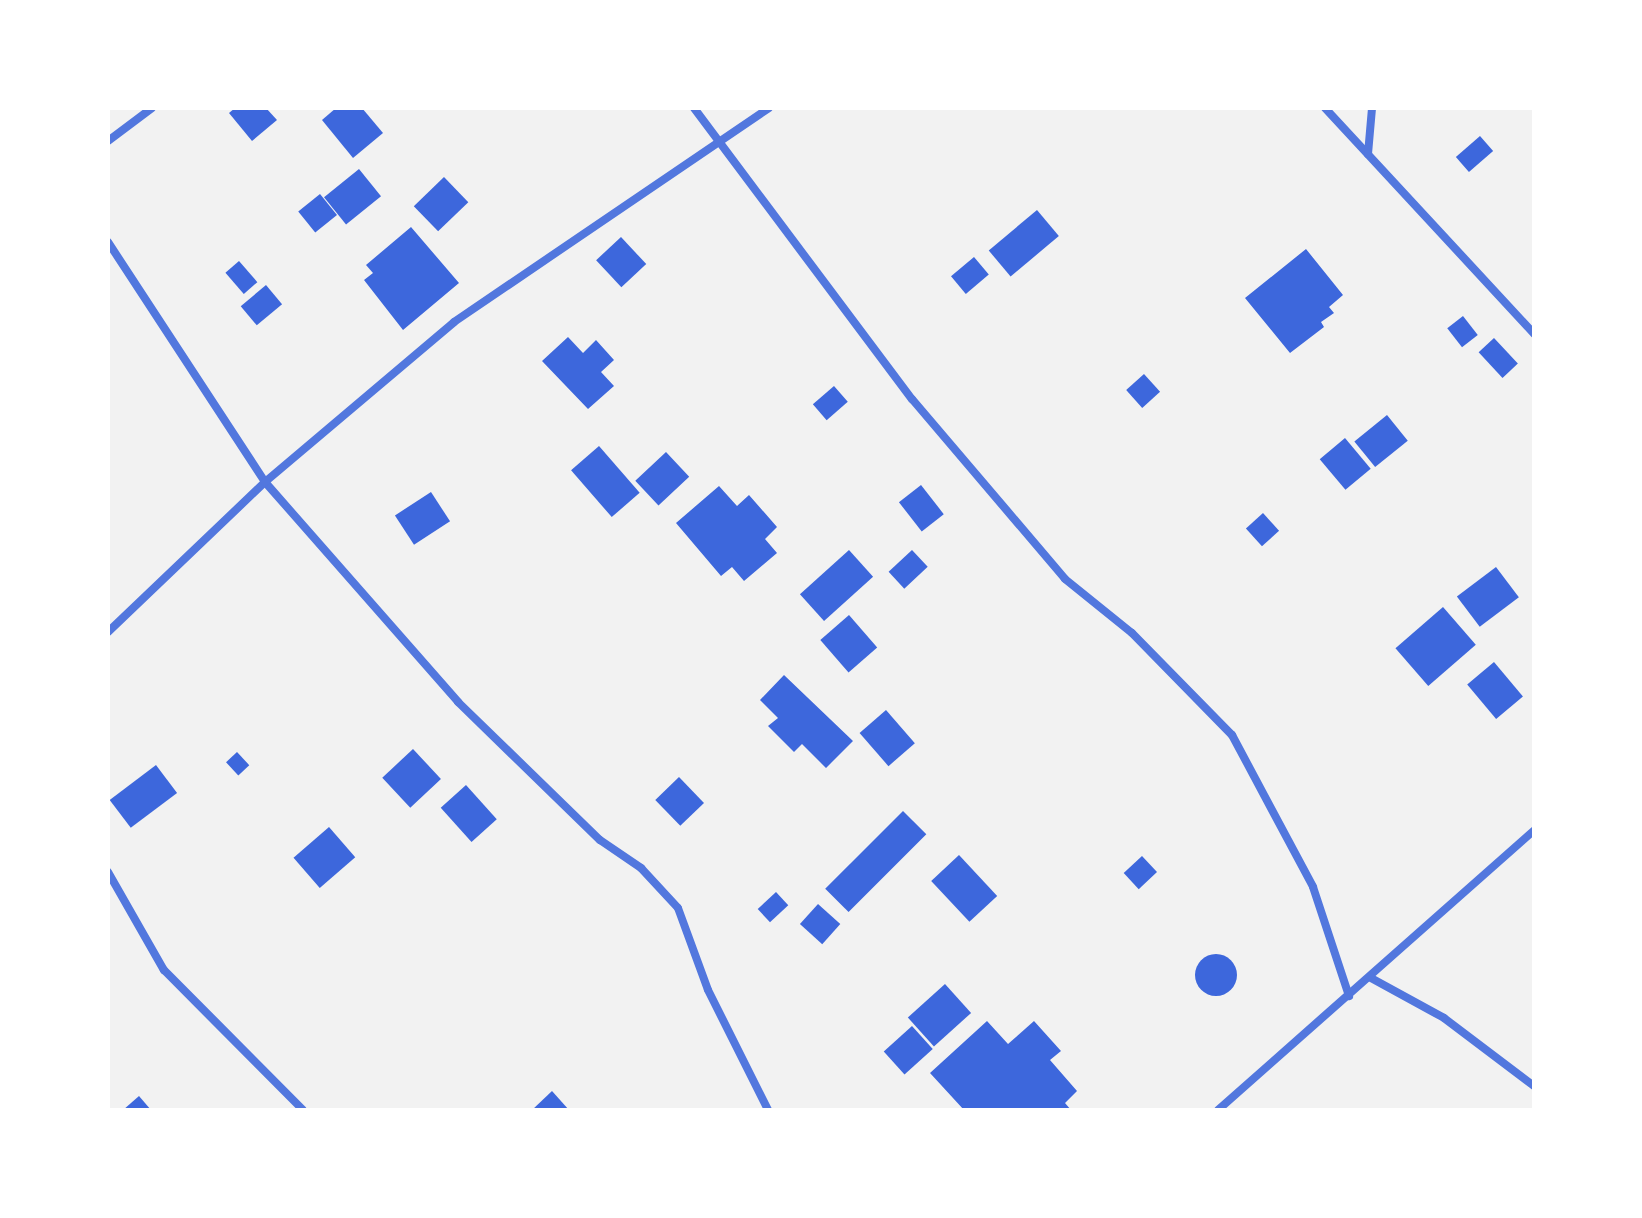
<!DOCTYPE html>
<html>
<head>
<meta charset="utf-8">
<style>
  body { margin:0 }
  #map { position:relative; width:1642px; height:1218px; overflow:hidden; background:#f2f2f2; font-family:Overpass,sans-serif }
  div>[style] { position:absolute }
  .building>* { inset:0; background:#3d67dc; transform-origin:0 0 }
  .round { border-radius:50% }
  .minor>* { height:8px; margin:-4px; padding:0 4px; transform-origin:4px; border-radius:4px; background:#5277de }
  span { translate:-50% -50%; white-space:nowrap; text-align:center; line-height:1.15; -webkit-text-stroke:8px #fff; paint-order:stroke }
  .frame { position:absolute; inset:0; border:110px solid #fff; pointer-events:none }
</style>
</head>
<body>
<div id="map">
  <div class="building">
    <i style="clip-path:polygon(235px 108px,266px 108px,277px 120px,252px 141px,229px 113px)"></i>
    <i style="clip-path:polygon(336px 108px,362px 108px,383px 133px,353px 158px,322px 120px)"></i>
    <i style="left:1480px;top:136px;width:20px;height:32px;rotate:49deg"></i>
    <i style="left:359px;top:169px;width:35px;height:45px;rotate:51deg"></i>
    <i style="left:444px;top:177px;width:35px;height:42px;rotate:46deg"></i>
    <i style="left:320px;top:194px;width:27px;height:28px;rotate:51deg"></i>
    <i style="left:1037px;top:210px;width:34px;height:63px;rotate:50deg"></i>
    <i style="clip-path:polygon(411px 227px,459px 283px,403px 330px,364px 280px,373px 273px,366px 265px)"></i>
    <i style="left:621px;top:237px;width:37px;height:34px;rotate:47deg"></i>
    <i style="clip-path:polygon(1306px 249px,1343px 295px,1329px 307px,1334px 313px,1321px 322px,1324px 327px,1290px 353px,1245px 298px)"></i>
    <i style="left:974px;top:257px;width:23px;height:30px;rotate:50deg"></i>
    <i style="left:239px;top:261px;width:28px;height:18px;rotate:49deg"></i>
    <i style="left:266px;top:285px;width:25px;height:33px;rotate:50deg"></i>
    <i style="left:1463px;top:316px;width:24px;height:20px;rotate:52deg"></i>
    <i style="clip-path:polygon(568px 337px,583px 353px,596px 340px,614px 360px,601px 372px,614px 386px,588px 409px,542px 361px)"></i>
    <i style="left:1494px;top:338px;width:35px;height:21px;rotate:47deg"></i>
    <i style="left:1144px;top:374px;width:24px;height:24px;rotate:48deg"></i>
    <i style="left:834px;top:386px;width:21px;height:28px;rotate:49deg"></i>
    <i style="left:1387px;top:415px;width:33px;height:42px;rotate:51deg"></i>
    <i style="left:1345px;top:438px;width:40px;height:33px;rotate:50deg"></i>
    <i style="left:599px;top:446px;width:62px;height:37px;rotate:49deg"></i>
    <i style="left:666px;top:452px;width:34px;height:42px;rotate:47deg"></i>
    <i style="left:921px;top:485px;width:37px;height:28px;rotate:52deg"></i>
    <i style="clip-path:polygon(719px 486px,737px 506px,749px 495px,777px 527px,765px 539px,777px 553px,744px 581px,732px 567px,721px 576px,676px 523px)"></i>
    <i style="left:431px;top:492px;width:35px;height:43px;rotate:57deg"></i>
    <i style="left:1263px;top:513px;width:24px;height:23px;rotate:48deg"></i>
    <i style="left:849px;top:550px;width:36px;height:66px;rotate:48deg"></i>
    <i style="left:912px;top:550px;width:23px;height:32px;rotate:47deg"></i>
    <i style="left:1496px;top:567px;width:38px;height:49px;rotate:53deg"></i>
    <i style="left:1443px;top:607px;width:50px;height:63px;rotate:49deg"></i>
    <i style="left:849px;top:615px;width:43px;height:38px;rotate:49deg"></i>
    <i style="left:1494px;top:662px;width:45px;height:35px;rotate:50deg"></i>
    <i style="clip-path:polygon(784px 675px,853px 741px,826px 768px,802px 744px,794px 752px,768px 726px,778px 718px,760px 700px)"></i>
    <i style="left:886px;top:710px;width:44px;height:35px;rotate:49deg"></i>
    <i style="left:413px;top:749px;width:41px;height:42px;rotate:47deg"></i>
    <i style="left:237px;top:752px;width:18px;height:15px;rotate:47deg"></i>
    <i style="left:156px;top:765px;width:35px;height:58px;rotate:53deg"></i>
    <i style="left:679px;top:777px;width:36px;height:33px;rotate:46deg"></i>
    <i style="left:466px;top:785px;width:46px;height:34px;rotate:48deg"></i>
    <i style="left:903px;top:811px;width:33px;height:110px;rotate:45deg"></i>
    <i style="left:329px;top:827px;width:40px;height:47px;rotate:49deg"></i>
    <i style="left:959px;top:855px;width:56px;height:38px;rotate:47deg"></i>
    <i style="left:1142px;top:856px;width:22px;height:25px;rotate:47deg"></i>
    <i style="left:776px;top:892px;width:18px;height:25px;rotate:47deg"></i>
    <i style="left:818px;top:904px;width:30px;height:27px;rotate:42deg"></i>
    <i class="round" style="left:1195px;top:954px;width:42px;height:42px"></i>
    <i style="left:945px;top:984px;width:39px;height:50px;rotate:48deg"></i>
    <i style="clip-path:polygon(987px 1021px,1008px 1044px,1034px 1021px,1061px 1051px,1050px 1060px,1077px 1091px,1065px 1103px,1071px 1110px,964px 1110px,930px 1073px)"></i>
    <i style="left:912px;top:1026px;width:31px;height:38px;rotate:48deg"></i>
    <i style="clip-path:polygon(552px 1091px,569px 1110px,532px 1110px)"></i>
    <i style="clip-path:polygon(139px 1096px,151px 1110px,123px 1110px)"></i>
  </div>
  <div class="minor">
    <i style="left:694px;top:108px;width:364px;rotate:53.2deg"></i>
    <i style="left:912px;top:399px;width:236px;rotate:49.6deg"></i>
    <i style="left:1065px;top:579px;width:86px;rotate:38.9deg"></i>
    <i style="left:1132px;top:633px;width:143px;rotate:45.6deg"></i>
    <i style="left:1232px;top:735px;width:172px;rotate:61.9deg"></i>
    <i style="left:1313px;top:887px;width:115px;rotate:71.7deg"></i>
    <i style="left:1325px;top:108px;width:308px;rotate:47.2deg"></i>
    <i style="left:108px;top:141px;width:55px;rotate:-36.9deg"></i>
    <i style="left:1368px;top:154px;width:46px;rotate:-85deg"></i>
    <i style="left:108px;top:242px;width:287px;rotate:56.8deg"></i>
    <i style="left:265px;top:482px;width:293px;rotate:48.7deg"></i>
    <i style="left:458px;top:702px;width:198px;rotate:44.2deg"></i>
    <i style="left:600px;top:840px;width:50px;rotate:34.3deg"></i>
    <i style="left:641px;top:868px;width:54px;rotate:47.2deg"></i>
    <i style="left:678px;top:908px;width:87px;rotate:69.9deg"></i>
    <i style="left:708px;top:990px;width:134px;rotate:63.4deg"></i>
    <i style="left:108px;top:632px;width:217px;rotate:-43.7deg"></i>
    <i style="left:265px;top:482px;width:248px;rotate:-40.2deg"></i>
    <i style="left:454px;top:322px;width:381px;rotate:-34.2deg"></i>
    <i style="left:108px;top:872px;width:113px;rotate:60.3deg"></i>
    <i style="left:164px;top:970px;width:197px;rotate:45.2deg"></i>
    <i style="left:1371px;top:978px;width:83px;rotate:28.7deg"></i>
    <i style="left:1444px;top:1018px;width:113px;rotate:37.1deg"></i>
    <i style="left:1218px;top:1110px;width:422px;rotate:-41.5deg"></i>
  </div>
  <div class="frame"></div>
</div>
</body>
</html>
